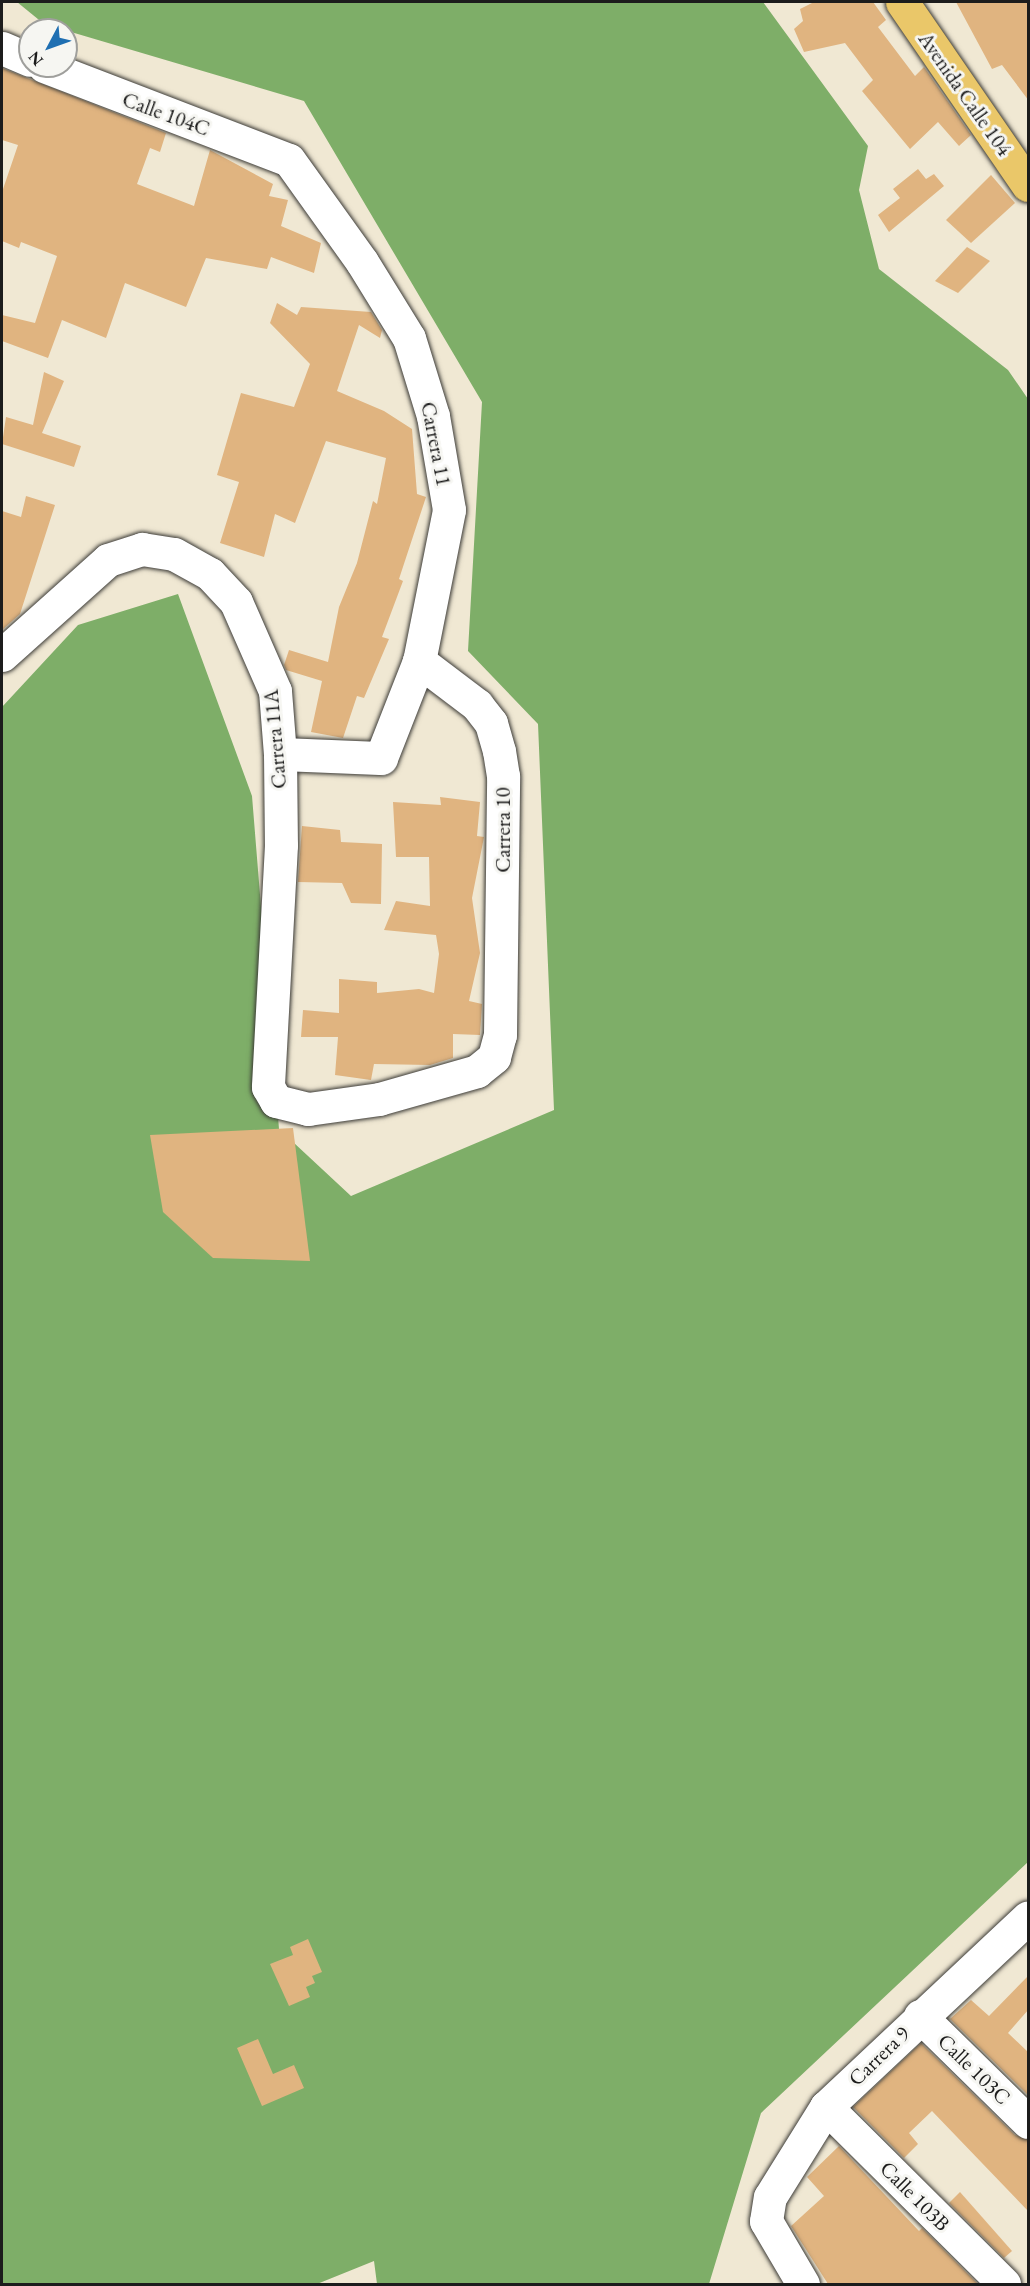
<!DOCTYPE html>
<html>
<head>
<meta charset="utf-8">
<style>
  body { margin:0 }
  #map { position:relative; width:1030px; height:2286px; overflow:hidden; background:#f0e8d3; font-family:"EB Garamond",serif }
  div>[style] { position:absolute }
  .forest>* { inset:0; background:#7eae68 }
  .building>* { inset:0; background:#e0b480 }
  .roads { filter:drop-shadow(0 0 2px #3c3b37) drop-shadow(0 0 2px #3c3b37) }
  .minor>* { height:33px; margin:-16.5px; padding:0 16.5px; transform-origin:16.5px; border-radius:16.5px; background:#fff }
  .major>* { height:33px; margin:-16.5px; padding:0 16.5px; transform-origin:16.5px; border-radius:16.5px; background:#eac769 }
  span { translate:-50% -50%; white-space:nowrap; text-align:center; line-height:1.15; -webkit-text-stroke:6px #f6f6f2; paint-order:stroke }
  .street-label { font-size:21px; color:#1c1c1c }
  .frame { position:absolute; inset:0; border:3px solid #1c1c1c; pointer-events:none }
  .north { position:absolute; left:18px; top:18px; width:60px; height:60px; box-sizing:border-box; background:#f6f6f2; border:2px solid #9f9f9c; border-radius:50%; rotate:229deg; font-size:16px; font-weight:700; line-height:24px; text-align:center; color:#1c1c1c }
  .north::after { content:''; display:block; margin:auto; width:21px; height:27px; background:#1f6fb2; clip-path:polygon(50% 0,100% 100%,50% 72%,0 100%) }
</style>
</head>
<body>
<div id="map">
  <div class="forest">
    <i style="clip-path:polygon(17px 2px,763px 2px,868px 146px,859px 190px,879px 269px,1008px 370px,1028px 399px,1028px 1862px,761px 2113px,709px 2284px,377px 2284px,374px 2261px,317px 2284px,2px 2284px,2px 707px,78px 625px,178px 594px,252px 796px,279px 1129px,351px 1196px,554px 1110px,538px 724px,468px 651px,482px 402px,304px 101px,44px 24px)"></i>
  </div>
  <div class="building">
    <i style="clip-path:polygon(814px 2px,873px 2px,886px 20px,878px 27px,915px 76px,924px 67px,971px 135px,959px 146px,938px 122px,910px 149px,862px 91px,873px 80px,845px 43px,804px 52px,794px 29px,803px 21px,800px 9px)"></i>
    <i style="clip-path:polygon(956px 2px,1029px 2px,1029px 101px,1002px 65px,992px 69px)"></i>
    <i style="clip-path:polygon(2px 68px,166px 133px,160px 152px,150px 148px,137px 184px,194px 206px,210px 150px,273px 184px,269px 196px,288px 200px,281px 226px,321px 243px,314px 273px,271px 257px,267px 269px,206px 258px,186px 307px,125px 283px,106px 338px,62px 320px,48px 358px,2px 341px,2px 315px,35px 323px,57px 256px,21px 242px,19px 248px,2px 241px,2px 192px,18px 145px,2px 140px)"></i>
    <i style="clip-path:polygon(918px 169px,926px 179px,934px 174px,944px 186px,889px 232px,878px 215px,900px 198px,893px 189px)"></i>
    <i style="clip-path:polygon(991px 175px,1015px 203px,971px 243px,946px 220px)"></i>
    <i style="clip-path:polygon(967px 247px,990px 261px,958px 293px,935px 281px)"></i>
    <i style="clip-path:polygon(277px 303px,297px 315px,301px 307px,371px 312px,382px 330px,380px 338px,359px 325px,337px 391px,384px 411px,412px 429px,417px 494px,426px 497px,399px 579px,403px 581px,382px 637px,389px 639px,364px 698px,357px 696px,343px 738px,311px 732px,322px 681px,286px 670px,284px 665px,289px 650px,328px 662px,339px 607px,357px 563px,373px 501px,377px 504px,386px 458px,326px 441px,295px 523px,275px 514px,264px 557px,220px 543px,239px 482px,217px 475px,241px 393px,294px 407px,310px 364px,270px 323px)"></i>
    <i style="clip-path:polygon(44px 372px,64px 381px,42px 433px,81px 446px,74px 467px,2px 444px,6px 417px,33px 425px)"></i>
    <i style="clip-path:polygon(26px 496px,55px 505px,20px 614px,2px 630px,2px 511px,21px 517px)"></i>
    <i style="clip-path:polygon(440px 797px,480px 802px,477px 836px,484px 837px,472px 898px,480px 953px,469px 1001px,482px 1004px,480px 1035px,453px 1034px,453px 1058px,430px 1065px,374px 1064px,371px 1080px,335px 1075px,338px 1037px,301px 1037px,303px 1010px,339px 1013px,339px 979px,377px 982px,377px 993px,419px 989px,434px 993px,439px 954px,436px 935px,384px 930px,396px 901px,430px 906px,429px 857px,396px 857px,393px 802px,441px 805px)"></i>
    <i style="clip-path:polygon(302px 826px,340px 830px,341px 842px,382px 844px,381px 904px,351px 903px,342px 883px,298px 882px)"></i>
    <i style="clip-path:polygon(293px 1128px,310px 1261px,213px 1258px,163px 1212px,150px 1135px)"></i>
    <i style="clip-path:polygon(308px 1939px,322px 1972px,312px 1976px,315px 1983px,306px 1987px,310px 1997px,289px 2006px,270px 1964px,293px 1955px,290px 1947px)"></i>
    <i style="clip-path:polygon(1029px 1975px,1029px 2009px,1008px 2033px,1029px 2053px,1029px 2096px,950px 2019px,971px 2000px,989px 2016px)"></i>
    <i style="clip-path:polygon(258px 2039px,273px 2074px,294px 2065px,304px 2088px,262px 2106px,237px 2048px)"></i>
    <i style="clip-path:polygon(921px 2043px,1015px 2135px,1029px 2140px,1029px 2212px,932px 2111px,909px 2133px,918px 2144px,904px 2158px,853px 2107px)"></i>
    <i style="clip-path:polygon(839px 2146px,919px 2231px,922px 2228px,978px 2284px,828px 2284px,791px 2226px,824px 2196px,807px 2177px)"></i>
    <i style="clip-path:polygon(960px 2192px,1012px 2251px,1004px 2258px,949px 2203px)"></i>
  </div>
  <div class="roads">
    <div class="minor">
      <i style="left:2px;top:48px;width:30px;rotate:23deg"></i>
      <i style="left:44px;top:66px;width:262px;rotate:21deg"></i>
      <i style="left:289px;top:160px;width:125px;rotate:54.4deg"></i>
      <i style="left:362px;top:262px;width:89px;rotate:58.3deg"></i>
      <i style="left:409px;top:338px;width:82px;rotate:72.9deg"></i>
      <i style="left:433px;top:416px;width:95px;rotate:80.3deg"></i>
      <i style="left:449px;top:510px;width:154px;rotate:101.2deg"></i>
      <i style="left:419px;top:661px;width:104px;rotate:111.4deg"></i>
      <i style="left:381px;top:758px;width:101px;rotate:-177.7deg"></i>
      <i style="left:2px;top:655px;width:142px;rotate:-41.9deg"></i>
      <i style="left:108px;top:560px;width:36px;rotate:-18deg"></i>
      <i style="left:142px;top:549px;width:32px;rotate:9deg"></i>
      <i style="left:174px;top:554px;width:41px;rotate:29.1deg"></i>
      <i style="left:210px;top:574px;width:38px;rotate:47deg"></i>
      <i style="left:236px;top:602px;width:97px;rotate:66.3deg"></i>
      <i style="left:275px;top:691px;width:63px;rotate:85.5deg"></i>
      <i style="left:280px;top:754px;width:91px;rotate:89.4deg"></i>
      <i style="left:281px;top:845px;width:242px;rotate:93.1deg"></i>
      <i style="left:268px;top:1087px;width:16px;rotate:60deg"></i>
      <i style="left:276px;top:1101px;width:33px;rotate:14deg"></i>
      <i style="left:308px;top:1109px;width:72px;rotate:-8deg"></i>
      <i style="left:379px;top:1099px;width:102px;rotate:-15.9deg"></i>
      <i style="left:477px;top:1071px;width:22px;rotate:-39deg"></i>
      <i style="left:494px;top:1057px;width:23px;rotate:-75deg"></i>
      <i style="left:500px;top:1035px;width:259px;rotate:-89.3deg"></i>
      <i style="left:503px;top:776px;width:25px;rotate:-99deg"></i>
      <i style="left:499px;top:751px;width:29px;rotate:-106deg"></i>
      <i style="left:491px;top:723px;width:23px;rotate:-128deg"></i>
      <i style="left:477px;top:705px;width:73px;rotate:-142.8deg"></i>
      <i style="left:920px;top:2016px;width:151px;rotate:44.5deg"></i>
      <i style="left:826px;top:2107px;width:251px;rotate:44.8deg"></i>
      <i style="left:803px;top:2284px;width:73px;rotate:-120.4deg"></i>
      <i style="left:766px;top:2221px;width:24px;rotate:-81deg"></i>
      <i style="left:770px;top:2197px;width:106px;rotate:-58.1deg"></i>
      <i style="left:826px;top:2107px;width:277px;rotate:-43.2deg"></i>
    </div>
    <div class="major">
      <i style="left:902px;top:2px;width:222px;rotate:55.5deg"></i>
    </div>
  </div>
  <div class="street-label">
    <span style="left:965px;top:94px;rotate:55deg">Avenida Calle 104</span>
    <span style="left:166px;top:114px;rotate:20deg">Calle 104C</span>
    <span style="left:436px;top:444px;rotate:79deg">Carrera 11</span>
    <span style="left:275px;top:739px;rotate:-95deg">Carrera 11A</span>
    <span style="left:503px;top:830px;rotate:-90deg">Carrera 10</span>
    <span style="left:879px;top:2056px;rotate:-44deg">Carrera 9</span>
    <span style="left:974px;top:2069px;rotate:44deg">Calle 103C</span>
    <span style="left:915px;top:2196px;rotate:45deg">Calle 103B</span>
  </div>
  <div class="frame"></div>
  <div class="north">N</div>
</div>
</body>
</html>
